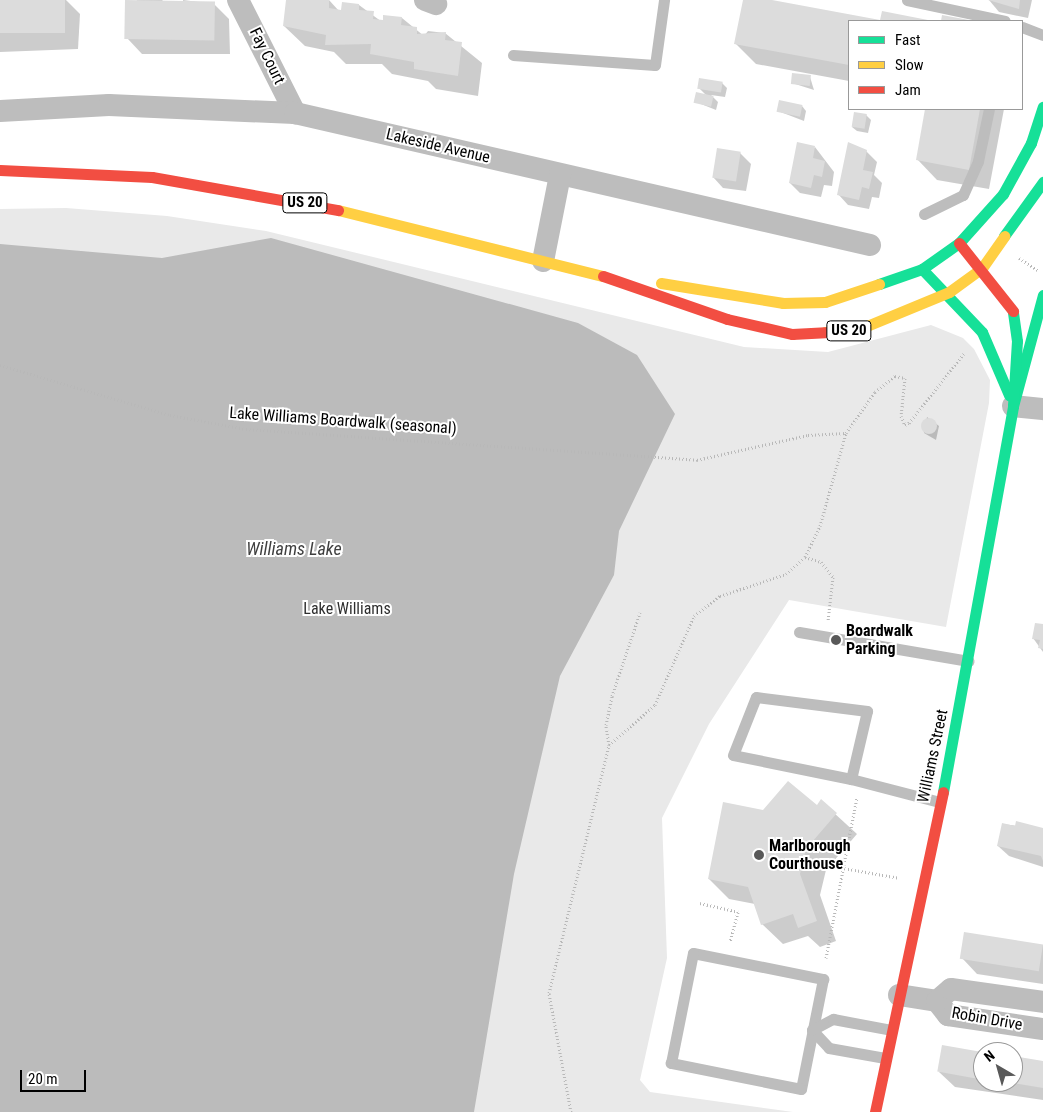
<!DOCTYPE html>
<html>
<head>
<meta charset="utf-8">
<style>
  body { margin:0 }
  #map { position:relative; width:1043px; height:1112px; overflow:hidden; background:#fff; font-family:"Roboto Condensed",sans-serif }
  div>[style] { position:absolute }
  .green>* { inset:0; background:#e9e9e9 }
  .water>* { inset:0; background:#bbb }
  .shadow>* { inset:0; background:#0003 }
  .building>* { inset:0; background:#dcdcdc; transform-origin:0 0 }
  .round { border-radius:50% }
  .path>* { height:3px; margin-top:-1.5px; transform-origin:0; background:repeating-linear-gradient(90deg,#b8b8b8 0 1px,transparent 0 3.5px) }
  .lane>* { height:11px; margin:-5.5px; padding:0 5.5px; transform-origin:5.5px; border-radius:5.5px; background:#bdbdbd }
  .street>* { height:22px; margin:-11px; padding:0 11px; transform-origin:11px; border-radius:11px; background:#bdbdbd }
  .fast>* { height:11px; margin:-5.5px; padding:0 5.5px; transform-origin:5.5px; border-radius:5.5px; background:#16e098 }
  .slow>* { height:11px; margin:-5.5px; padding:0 5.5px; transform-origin:5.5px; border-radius:5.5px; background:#ffcf43 }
  .jam>* { height:11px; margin:-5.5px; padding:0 5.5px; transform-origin:5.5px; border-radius:5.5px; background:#f24e42 }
  .dots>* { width:14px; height:14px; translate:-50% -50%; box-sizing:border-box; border:2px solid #fff; border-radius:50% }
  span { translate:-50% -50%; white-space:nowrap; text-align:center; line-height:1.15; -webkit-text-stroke:4px #fff; paint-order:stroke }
  .shield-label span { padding:1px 4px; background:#fff; border:1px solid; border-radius:4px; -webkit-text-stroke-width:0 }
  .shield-label { font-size:15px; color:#000; font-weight:700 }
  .street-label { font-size:16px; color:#000 }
  .park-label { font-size:16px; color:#2e2e2e }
  .poi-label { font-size:16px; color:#000; font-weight:700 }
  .left { translate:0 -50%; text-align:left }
  .water-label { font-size:18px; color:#3f3f3f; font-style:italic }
  .legend { position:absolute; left:848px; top:20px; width:175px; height:90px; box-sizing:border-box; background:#fff; border:1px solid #999; margin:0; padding:6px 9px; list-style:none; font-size:15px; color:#000 }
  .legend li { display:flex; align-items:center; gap:10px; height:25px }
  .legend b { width:25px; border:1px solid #999 }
  .north { position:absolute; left:973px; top:1042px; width:50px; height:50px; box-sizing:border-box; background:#fff; border:1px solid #999; border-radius:50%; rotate:322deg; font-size:14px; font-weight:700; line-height:20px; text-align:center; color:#000 }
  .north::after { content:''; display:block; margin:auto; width:18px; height:22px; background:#595959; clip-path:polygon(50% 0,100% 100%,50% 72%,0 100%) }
  .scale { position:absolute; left:20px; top:1070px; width:66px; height:22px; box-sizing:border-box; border:2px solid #000; border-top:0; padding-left:6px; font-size:15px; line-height:18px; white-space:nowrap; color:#000; -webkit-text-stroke:4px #fff; paint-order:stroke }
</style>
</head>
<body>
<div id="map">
  <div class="green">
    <i style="clip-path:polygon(66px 208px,167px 216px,266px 231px,744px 347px,828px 352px,931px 325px,963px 338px,974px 349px,990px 380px,989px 403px,946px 627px,789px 600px,709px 724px,662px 818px,667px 958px,640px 1080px,650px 1092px,793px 1112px,0 1112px,0 209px)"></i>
  </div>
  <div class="water">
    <i style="clip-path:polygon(271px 238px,578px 323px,637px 355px,675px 414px,619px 531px,614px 575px,560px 676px,514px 874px,474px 1112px,0 1112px,0 244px,162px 258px)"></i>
  </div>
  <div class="shadow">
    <i style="clip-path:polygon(0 0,66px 0,80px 14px,78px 49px,0 52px)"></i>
    <i style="clip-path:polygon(137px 0,162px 0,167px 5px,183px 5px,183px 0,214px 4px,229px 19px,230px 54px,142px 54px,127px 38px)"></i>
    <i style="clip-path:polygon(287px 0,329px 0,339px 11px,359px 5px,382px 22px,402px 18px,424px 36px,428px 31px,445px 33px,482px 63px,478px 96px,436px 89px,428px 81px,392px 74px,382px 64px,346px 64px,334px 52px,305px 46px,284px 26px)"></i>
    <i style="clip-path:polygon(744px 0,765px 0,879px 21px,849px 21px,849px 81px,756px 64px,736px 44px)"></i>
    <i style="clip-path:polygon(989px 0,1032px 0,1028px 18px,999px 12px)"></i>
    <i style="clip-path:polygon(810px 77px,814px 90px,792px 83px)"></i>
    <i style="clip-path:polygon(722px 83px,727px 88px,725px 97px,711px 95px,718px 102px,716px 110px,696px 102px,706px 95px,699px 88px)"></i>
    <i style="clip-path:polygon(802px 106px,806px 111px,804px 121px,778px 111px)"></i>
    <i style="clip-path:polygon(926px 109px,1004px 109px,989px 189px,937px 180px,917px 159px)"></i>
    <i style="clip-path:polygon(866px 115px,871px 120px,868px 133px,857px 131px,852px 127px)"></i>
    <i style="clip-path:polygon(815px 147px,834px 172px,832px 186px,824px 185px,821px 197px,800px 193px,790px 183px)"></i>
    <i style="clip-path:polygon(866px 151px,877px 162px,874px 175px,882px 183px,879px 198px,872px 197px,869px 209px,848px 205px,838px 194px)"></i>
    <i style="clip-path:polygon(740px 153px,751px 164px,746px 191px,723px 188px,713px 177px)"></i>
    <i style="clip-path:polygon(927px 417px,939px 426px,936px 440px,924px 433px)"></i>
    <i style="clip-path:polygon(1043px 626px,1043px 652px,1033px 638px)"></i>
    <i style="clip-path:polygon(821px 801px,857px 834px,826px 870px,820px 895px,836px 941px,820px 947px,808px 936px,783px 944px,762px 924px,755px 904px,729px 899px,709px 879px,764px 811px,817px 807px)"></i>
    <i style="clip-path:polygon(1003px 824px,1043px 829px,1043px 867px,1009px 856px,998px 846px)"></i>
    <i style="clip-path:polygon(1043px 945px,1043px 984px,977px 974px,962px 958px)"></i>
    <i style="clip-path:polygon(983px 1053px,983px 1082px,1013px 1082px,1013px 1057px,1043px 1062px,1043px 1100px,955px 1087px,939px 1072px)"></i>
  </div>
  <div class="building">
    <i style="left:0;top:0;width:65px;height:33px"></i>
    <i style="left:125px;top:0;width:90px;height:39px;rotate:1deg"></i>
    <i style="clip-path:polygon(286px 0,329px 0,329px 8px,341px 10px,342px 2px,359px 4px,359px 10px,374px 11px,373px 19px,383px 20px,383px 15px,402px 17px,401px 25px,417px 27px,417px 34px,446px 32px,445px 40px,462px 42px,458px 76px,414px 69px,414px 62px,370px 54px,371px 44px,325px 45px,326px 35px,283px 26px)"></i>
    <i style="clip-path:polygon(743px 0,772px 0,880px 20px,882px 11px,933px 21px,849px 21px,849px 65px,734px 44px)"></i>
    <i style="clip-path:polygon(988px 0,1020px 0,1019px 9px)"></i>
    <i style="clip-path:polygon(942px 15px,969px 20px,969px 21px,941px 21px)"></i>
    <i style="left:792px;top:73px;width:19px;height:11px;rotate:6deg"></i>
    <i style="left:699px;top:78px;width:24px;height:11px;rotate:9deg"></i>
    <i style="left:696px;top:92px;width:18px;height:11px;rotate:13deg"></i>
    <i style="left:779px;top:100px;width:24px;height:12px;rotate:12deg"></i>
    <i style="clip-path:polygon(925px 109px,980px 109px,969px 170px,916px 160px)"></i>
    <i style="left:854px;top:112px;width:13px;height:15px;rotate:9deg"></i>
    <i style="clip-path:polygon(797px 142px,815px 146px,813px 158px,825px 161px,822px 177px,814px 175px,811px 188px,789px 183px)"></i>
    <i style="clip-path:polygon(848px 142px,867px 150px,863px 170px,873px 172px,869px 189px,862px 187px,859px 200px,837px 195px)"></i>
    <i style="left:717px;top:148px;width:24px;height:30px;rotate:9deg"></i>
    <i class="round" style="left:921px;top:418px;width:16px;height:16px"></i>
    <i style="clip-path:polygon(1035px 623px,1043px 624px,1043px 649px,1038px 648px,1040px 640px,1032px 639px)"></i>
    <i style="clip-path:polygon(788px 781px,817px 805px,821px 799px,837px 813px,806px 849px,800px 874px,817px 921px,798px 928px,793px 914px,761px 925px,748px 887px,708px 879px,723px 802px,763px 810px)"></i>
    <i style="clip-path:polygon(1016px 821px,1043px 828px,1043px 861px,1041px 856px,997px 846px,1002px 823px,1015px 826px)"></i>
    <i style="left:964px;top:932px;width:80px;height:27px;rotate:9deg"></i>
    <i style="left:942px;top:1045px;width:42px;height:27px;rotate:10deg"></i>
    <i style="clip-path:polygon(1013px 1056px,1043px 1061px,1043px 1088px,1013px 1083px)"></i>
  </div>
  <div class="path">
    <i style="left:1019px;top:258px;width:24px;rotate:33deg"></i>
    <i style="left:0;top:365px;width:177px;rotate:16.4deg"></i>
    <i style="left:170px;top:415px;width:77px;rotate:10.4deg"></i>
    <i style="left:246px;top:429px;width:452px;rotate:3.9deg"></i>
    <i style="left:697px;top:460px;width:114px;rotate:-12.7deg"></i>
    <i style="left:808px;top:435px;width:38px;rotate:-3deg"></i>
    <i style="left:805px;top:557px;width:17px;rotate:17deg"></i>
    <i style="left:821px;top:562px;width:19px;rotate:51deg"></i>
    <i style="left:833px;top:577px;width:44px;rotate:96.5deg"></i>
    <i style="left:609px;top:745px;width:20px;rotate:-99deg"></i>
    <i style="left:606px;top:725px;width:30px;rotate:-78deg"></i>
    <i style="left:612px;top:696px;width:88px;rotate:-71.4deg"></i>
    <i style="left:803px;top:861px;width:97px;rotate:10deg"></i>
    <i style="left:700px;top:903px;width:39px;rotate:13deg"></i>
    <i style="left:738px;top:912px;width:31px;rotate:105deg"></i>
    <i style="left:826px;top:958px;width:164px;rotate:-79.1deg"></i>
    <i style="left:571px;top:1112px;width:121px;rotate:-100.5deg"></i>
    <i style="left:549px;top:993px;width:255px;rotate:-76.4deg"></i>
    <i style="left:609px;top:745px;width:61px;rotate:-41deg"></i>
    <i style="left:655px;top:705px;width:97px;rotate:-66.3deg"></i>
    <i style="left:694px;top:616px;width:33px;rotate:-38deg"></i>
    <i style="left:720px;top:596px;width:70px;rotate:-18.4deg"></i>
    <i style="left:786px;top:574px;width:25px;rotate:-42deg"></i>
    <i style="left:805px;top:557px;width:34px;rotate:-64deg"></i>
    <i style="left:820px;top:526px;width:97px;rotate:-74.4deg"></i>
    <i style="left:846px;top:433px;width:50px;rotate:-54.7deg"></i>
    <i style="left:875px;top:392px;width:26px;rotate:-39deg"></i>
    <i style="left:895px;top:376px;width:10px;rotate:11deg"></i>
    <i style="left:905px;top:378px;width:38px;rotate:96deg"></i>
    <i style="left:901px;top:416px;width:10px;rotate:66deg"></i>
    <i style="left:905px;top:425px;width:4px;rotate:-27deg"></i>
    <i style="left:909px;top:423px;width:90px;rotate:-51.7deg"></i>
  </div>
  <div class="lane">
    <i style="left:907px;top:0;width:100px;rotate:12.1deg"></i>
    <i style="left:1022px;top:27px;width:22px;rotate:21deg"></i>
    <i style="left:513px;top:55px;width:142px;rotate:4deg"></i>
    <i style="left:655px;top:65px;width:66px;rotate:-82.1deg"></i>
    <i style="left:924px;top:214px;width:43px;rotate:-26deg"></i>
    <i style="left:963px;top:195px;width:37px;rotate:-66deg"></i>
    <i style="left:978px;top:161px;width:53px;rotate:-78.1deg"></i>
    <i style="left:799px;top:632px;width:172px;rotate:9.7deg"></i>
    <i style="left:851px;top:779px;width:120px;rotate:-168.5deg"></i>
    <i style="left:733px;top:755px;width:62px;rotate:-68.4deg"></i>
    <i style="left:756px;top:697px;width:112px;rotate:7.2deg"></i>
    <i style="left:867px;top:711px;width:70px;rotate:103.2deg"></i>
    <i style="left:851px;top:779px;width:91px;rotate:14.6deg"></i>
    <i style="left:693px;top:953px;width:133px;rotate:11.3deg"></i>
    <i style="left:823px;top:979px;width:112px;rotate:101.3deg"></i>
    <i style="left:801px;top:1089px;width:133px;rotate:-168.7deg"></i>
    <i style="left:671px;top:1063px;width:112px;rotate:-78.7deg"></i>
    <i style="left:885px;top:1058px;width:57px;rotate:-169.9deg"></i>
    <i style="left:829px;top:1048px;width:25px;rotate:-133deg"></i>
    <i style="left:812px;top:1030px;width:24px;rotate:-28deg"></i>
    <i style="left:833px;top:1019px;width:59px;rotate:10.7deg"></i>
  </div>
  <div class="street">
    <i style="left:238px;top:0;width:127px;rotate:63.2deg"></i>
    <i style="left:425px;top:0;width:12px;rotate:20deg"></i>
    <i style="left:0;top:111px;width:109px;rotate:-3.2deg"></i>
    <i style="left:109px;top:105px;width:186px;rotate:2.5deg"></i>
    <i style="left:295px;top:113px;width:590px;rotate:12.93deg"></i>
    <i style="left:543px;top:261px;width:88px;rotate:-78.8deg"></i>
    <i style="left:1013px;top:406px;width:30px;rotate:6deg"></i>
    <i style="left:899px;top:995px;width:38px;rotate:9deg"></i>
    <i style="left:937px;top:1001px;width:18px;rotate:52deg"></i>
    <i style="left:948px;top:1015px;width:96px;rotate:8.4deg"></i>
    <i style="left:937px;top:1001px;width:18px;rotate:-41deg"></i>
    <i style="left:951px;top:989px;width:93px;rotate:8deg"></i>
  </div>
  <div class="fast">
    <i style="left:1004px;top:236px;width:67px;rotate:-54.2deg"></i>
    <i style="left:922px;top:269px;width:87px;rotate:46.4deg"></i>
    <i style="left:982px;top:332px;width:69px;rotate:66.8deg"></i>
    <i style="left:879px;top:284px;width:46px;rotate:-19.2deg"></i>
    <i style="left:922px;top:269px;width:45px;rotate:-35.1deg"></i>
    <i style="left:959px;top:243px;width:66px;rotate:-48.1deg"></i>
    <i style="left:1003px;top:194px;width:58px;rotate:-61.2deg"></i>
    <i style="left:1031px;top:143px;width:38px;rotate:-72deg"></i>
    <i style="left:1013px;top:406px;width:115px;rotate:-74.9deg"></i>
    <i style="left:943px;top:792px;width:392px;rotate:-79.7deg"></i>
    <i style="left:1013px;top:406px;width:65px;rotate:-86.5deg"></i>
    <i style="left:1017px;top:341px;width:30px;rotate:-98deg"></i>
  </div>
  <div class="slow">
    <i style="left:338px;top:210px;width:273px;rotate:14deg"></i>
    <i style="left:661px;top:283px;width:124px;rotate:9.3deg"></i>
    <i style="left:783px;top:303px;width:42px;rotate:-1.4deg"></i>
    <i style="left:825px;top:302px;width:57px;rotate:-18.4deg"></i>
    <i style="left:825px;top:332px;width:32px;rotate:-4deg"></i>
    <i style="left:857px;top:330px;width:100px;rotate:-22.4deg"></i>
    <i style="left:949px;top:292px;width:41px;rotate:-36deg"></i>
    <i style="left:982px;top:268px;width:39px;rotate:-55deg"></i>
  </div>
  <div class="jam">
    <i style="left:0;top:170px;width:152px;rotate:2.6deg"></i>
    <i style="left:152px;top:177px;width:189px;rotate:10.1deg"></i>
    <i style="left:959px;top:243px;width:87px;rotate:51.5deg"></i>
    <i style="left:603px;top:276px;width:131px;rotate:19.1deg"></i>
    <i style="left:727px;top:319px;width:67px;rotate:13deg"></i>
    <i style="left:792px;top:334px;width:33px;rotate:-3deg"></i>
    <i style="left:875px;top:1112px;width:327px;rotate:-78deg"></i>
  </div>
  <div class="dots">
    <i style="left:836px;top:640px;background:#595959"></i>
    <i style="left:759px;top:855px;background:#595959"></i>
  </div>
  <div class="shield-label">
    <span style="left:305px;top:203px">US 20</span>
    <span style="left:849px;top:331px">US 20</span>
  </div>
  <div class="street-label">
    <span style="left:267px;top:56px;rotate:64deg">Fay Court</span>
    <span style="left:438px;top:146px;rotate:13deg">Lakeside Avenue</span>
    <span style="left:343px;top:421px;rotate:4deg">Lake Williams Boardwalk (seasonal)</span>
    <span style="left:933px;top:756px;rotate:-78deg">Williams Street</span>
    <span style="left:987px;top:1019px;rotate:10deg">Robin Drive</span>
  </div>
  <div class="park-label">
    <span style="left:347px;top:609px">Lake Williams</span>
  </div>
  <div class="poi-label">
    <span class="left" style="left:846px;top:640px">Boardwalk<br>Parking</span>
    <span class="left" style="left:769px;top:855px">Marlborough<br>Courthouse</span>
  </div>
  <div class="water-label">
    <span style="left:294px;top:549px">Williams Lake</span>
  </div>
  <ul class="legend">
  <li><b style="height:6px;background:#16e098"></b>Fast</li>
  <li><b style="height:6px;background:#ffcf43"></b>Slow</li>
  <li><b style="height:6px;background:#f24e42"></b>Jam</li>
  </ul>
  <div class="north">N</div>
  <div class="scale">20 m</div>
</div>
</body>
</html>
